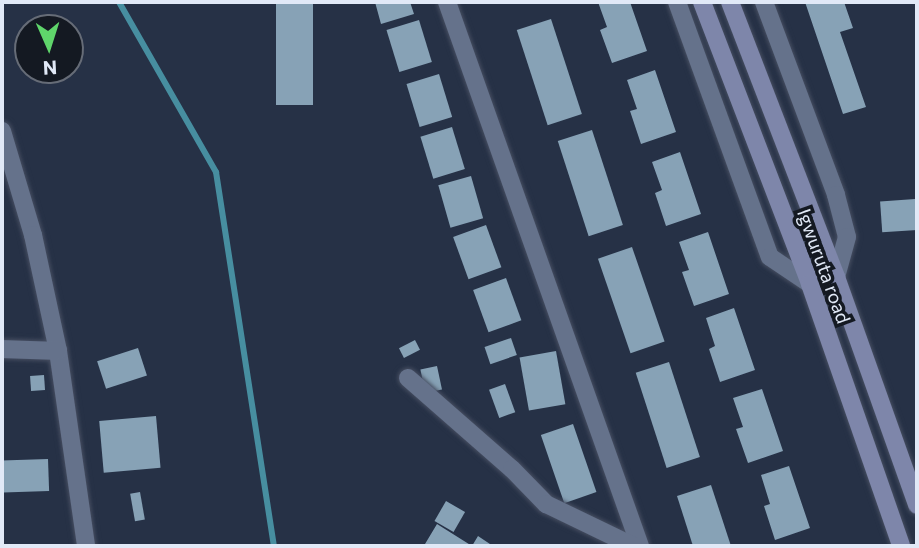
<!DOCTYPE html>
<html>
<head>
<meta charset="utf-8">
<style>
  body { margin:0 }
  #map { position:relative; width:919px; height:548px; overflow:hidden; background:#263146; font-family:Commissioner,sans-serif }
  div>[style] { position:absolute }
  .stream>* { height:6px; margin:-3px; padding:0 3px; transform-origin:3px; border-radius:3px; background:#478ea0 }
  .building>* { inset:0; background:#87a2b6; transform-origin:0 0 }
  .roads { filter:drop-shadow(0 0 2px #464e61) drop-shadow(0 0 2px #464e61) }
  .minor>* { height:18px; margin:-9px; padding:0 9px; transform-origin:9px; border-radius:9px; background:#65728b }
  .tertiary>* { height:18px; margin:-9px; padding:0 9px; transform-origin:9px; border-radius:9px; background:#65728b }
  .secondary>* { height:18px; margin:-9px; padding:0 9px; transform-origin:9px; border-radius:9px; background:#7e86aa }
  span { translate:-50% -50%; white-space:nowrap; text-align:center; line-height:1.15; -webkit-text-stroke:7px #141922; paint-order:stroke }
  .street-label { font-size:19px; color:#e1e9f7 }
  .frame { position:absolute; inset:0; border:4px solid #e1e9f7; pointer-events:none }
  .north { position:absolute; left:14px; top:14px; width:70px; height:70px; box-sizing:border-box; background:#141922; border:2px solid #666c77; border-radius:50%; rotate:177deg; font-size:19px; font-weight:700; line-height:28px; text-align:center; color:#e1e9f7 }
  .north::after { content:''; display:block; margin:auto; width:24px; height:32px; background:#5fd56b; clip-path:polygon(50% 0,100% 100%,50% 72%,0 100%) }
</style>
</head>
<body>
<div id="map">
  <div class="stream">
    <i style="left:119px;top:2px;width:196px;rotate:60.3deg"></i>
    <i style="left:216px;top:172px;width:378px;rotate:81.2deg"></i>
  </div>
  <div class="building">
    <i style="left:276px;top:2px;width:37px;height:103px"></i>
    <i style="clip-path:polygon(375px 2px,410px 2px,414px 14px,381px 24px)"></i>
    <i style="clip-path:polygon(598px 2px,630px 2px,647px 51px,612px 63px,600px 30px,607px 27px)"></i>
    <i style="clip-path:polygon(805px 2px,844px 2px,853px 28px,840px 32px,866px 107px,843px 114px)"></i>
    <i style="left:551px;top:19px;width:100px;height:36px;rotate:72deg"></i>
    <i style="left:419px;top:20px;width:44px;height:34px;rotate:73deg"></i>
    <i style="clip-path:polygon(655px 70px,676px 132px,641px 144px,630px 111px,637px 109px,627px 80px)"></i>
    <i style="left:439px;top:74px;width:45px;height:34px;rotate:73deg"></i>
    <i style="left:452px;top:127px;width:44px;height:33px;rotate:73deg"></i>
    <i style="left:592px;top:130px;width:100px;height:36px;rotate:72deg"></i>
    <i style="clip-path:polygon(680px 152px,701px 214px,666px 226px,655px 193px,662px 190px,652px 162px)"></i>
    <i style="left:471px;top:176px;width:44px;height:34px;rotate:74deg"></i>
    <i style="left:915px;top:199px;width:31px;height:35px;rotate:86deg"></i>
    <i style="left:486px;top:225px;width:45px;height:35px;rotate:70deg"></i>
    <i style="clip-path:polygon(708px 232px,729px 294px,694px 306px,682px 272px,689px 270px,679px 242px)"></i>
    <i style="left:632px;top:247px;width:100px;height:36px;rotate:71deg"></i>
    <i style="left:506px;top:278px;width:45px;height:35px;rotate:70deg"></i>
    <i style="clip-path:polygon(734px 308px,755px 370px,720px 382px,709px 349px,715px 346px,706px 318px)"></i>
    <i style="left:511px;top:338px;width:18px;height:28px;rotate:71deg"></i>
    <i style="left:415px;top:340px;width:11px;height:18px;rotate:63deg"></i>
    <i style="left:138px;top:348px;width:29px;height:43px;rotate:72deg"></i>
    <i style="left:556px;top:351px;width:54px;height:37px;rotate:80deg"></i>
    <i style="left:669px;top:362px;width:100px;height:35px;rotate:72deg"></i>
    <i style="left:437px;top:366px;width:24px;height:17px;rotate:78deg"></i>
    <i style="left:44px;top:375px;width:15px;height:14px;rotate:86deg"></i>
    <i style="left:505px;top:384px;width:30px;height:17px;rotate:70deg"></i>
    <i style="clip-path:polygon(762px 389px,783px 451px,748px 463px,736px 429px,743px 427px,733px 398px)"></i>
    <i style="left:156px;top:416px;width:52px;height:57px;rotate:85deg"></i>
    <i style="left:573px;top:424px;width:72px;height:34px;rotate:71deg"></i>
    <i style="left:48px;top:459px;width:32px;height:46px;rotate:88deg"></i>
    <i style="clip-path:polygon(789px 466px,810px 528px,775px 540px,764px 506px,770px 504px,761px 475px)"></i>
    <i style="clip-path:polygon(711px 485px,731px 546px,693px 546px,677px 496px)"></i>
    <i style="left:140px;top:492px;width:28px;height:10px;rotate:80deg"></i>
    <i style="left:446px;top:501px;width:22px;height:23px;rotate:30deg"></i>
    <i style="clip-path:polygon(437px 524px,472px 546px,478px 536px,493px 546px,428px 546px,425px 544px)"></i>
  </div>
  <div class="roads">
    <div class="minor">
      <i style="left:447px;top:2px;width:577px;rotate:70.47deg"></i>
      <i style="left:2px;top:131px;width:109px;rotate:73.4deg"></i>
      <i style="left:33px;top:235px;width:119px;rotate:77.8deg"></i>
      <i style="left:58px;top:351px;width:197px;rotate:81.8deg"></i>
      <i style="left:2px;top:349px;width:56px;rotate:2deg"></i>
      <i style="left:408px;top:378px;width:138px;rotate:41.2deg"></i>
      <i style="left:512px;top:469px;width:49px;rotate:45.8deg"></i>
      <i style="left:546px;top:504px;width:97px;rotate:25.8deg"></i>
    </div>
    <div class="tertiary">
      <i style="left:677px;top:2px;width:271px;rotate:70deg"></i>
      <i style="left:770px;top:257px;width:48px;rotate:34deg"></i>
      <i style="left:764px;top:2px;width:206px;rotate:69.5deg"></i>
      <i style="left:836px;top:195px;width:43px;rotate:75.3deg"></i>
      <i style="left:847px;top:237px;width:41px;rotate:105.4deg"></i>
    </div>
    <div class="secondary">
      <i style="left:702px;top:2px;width:302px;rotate:69deg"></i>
      <i style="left:810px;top:284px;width:277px;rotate:70.8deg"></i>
      <i style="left:730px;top:2px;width:295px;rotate:68.9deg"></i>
      <i style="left:836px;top:277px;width:242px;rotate:70.4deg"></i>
    </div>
  </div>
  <div class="street-label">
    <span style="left:824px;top:266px;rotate:70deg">Igwuruta road</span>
  </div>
  <div class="frame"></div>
  <div class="north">N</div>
</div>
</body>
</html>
